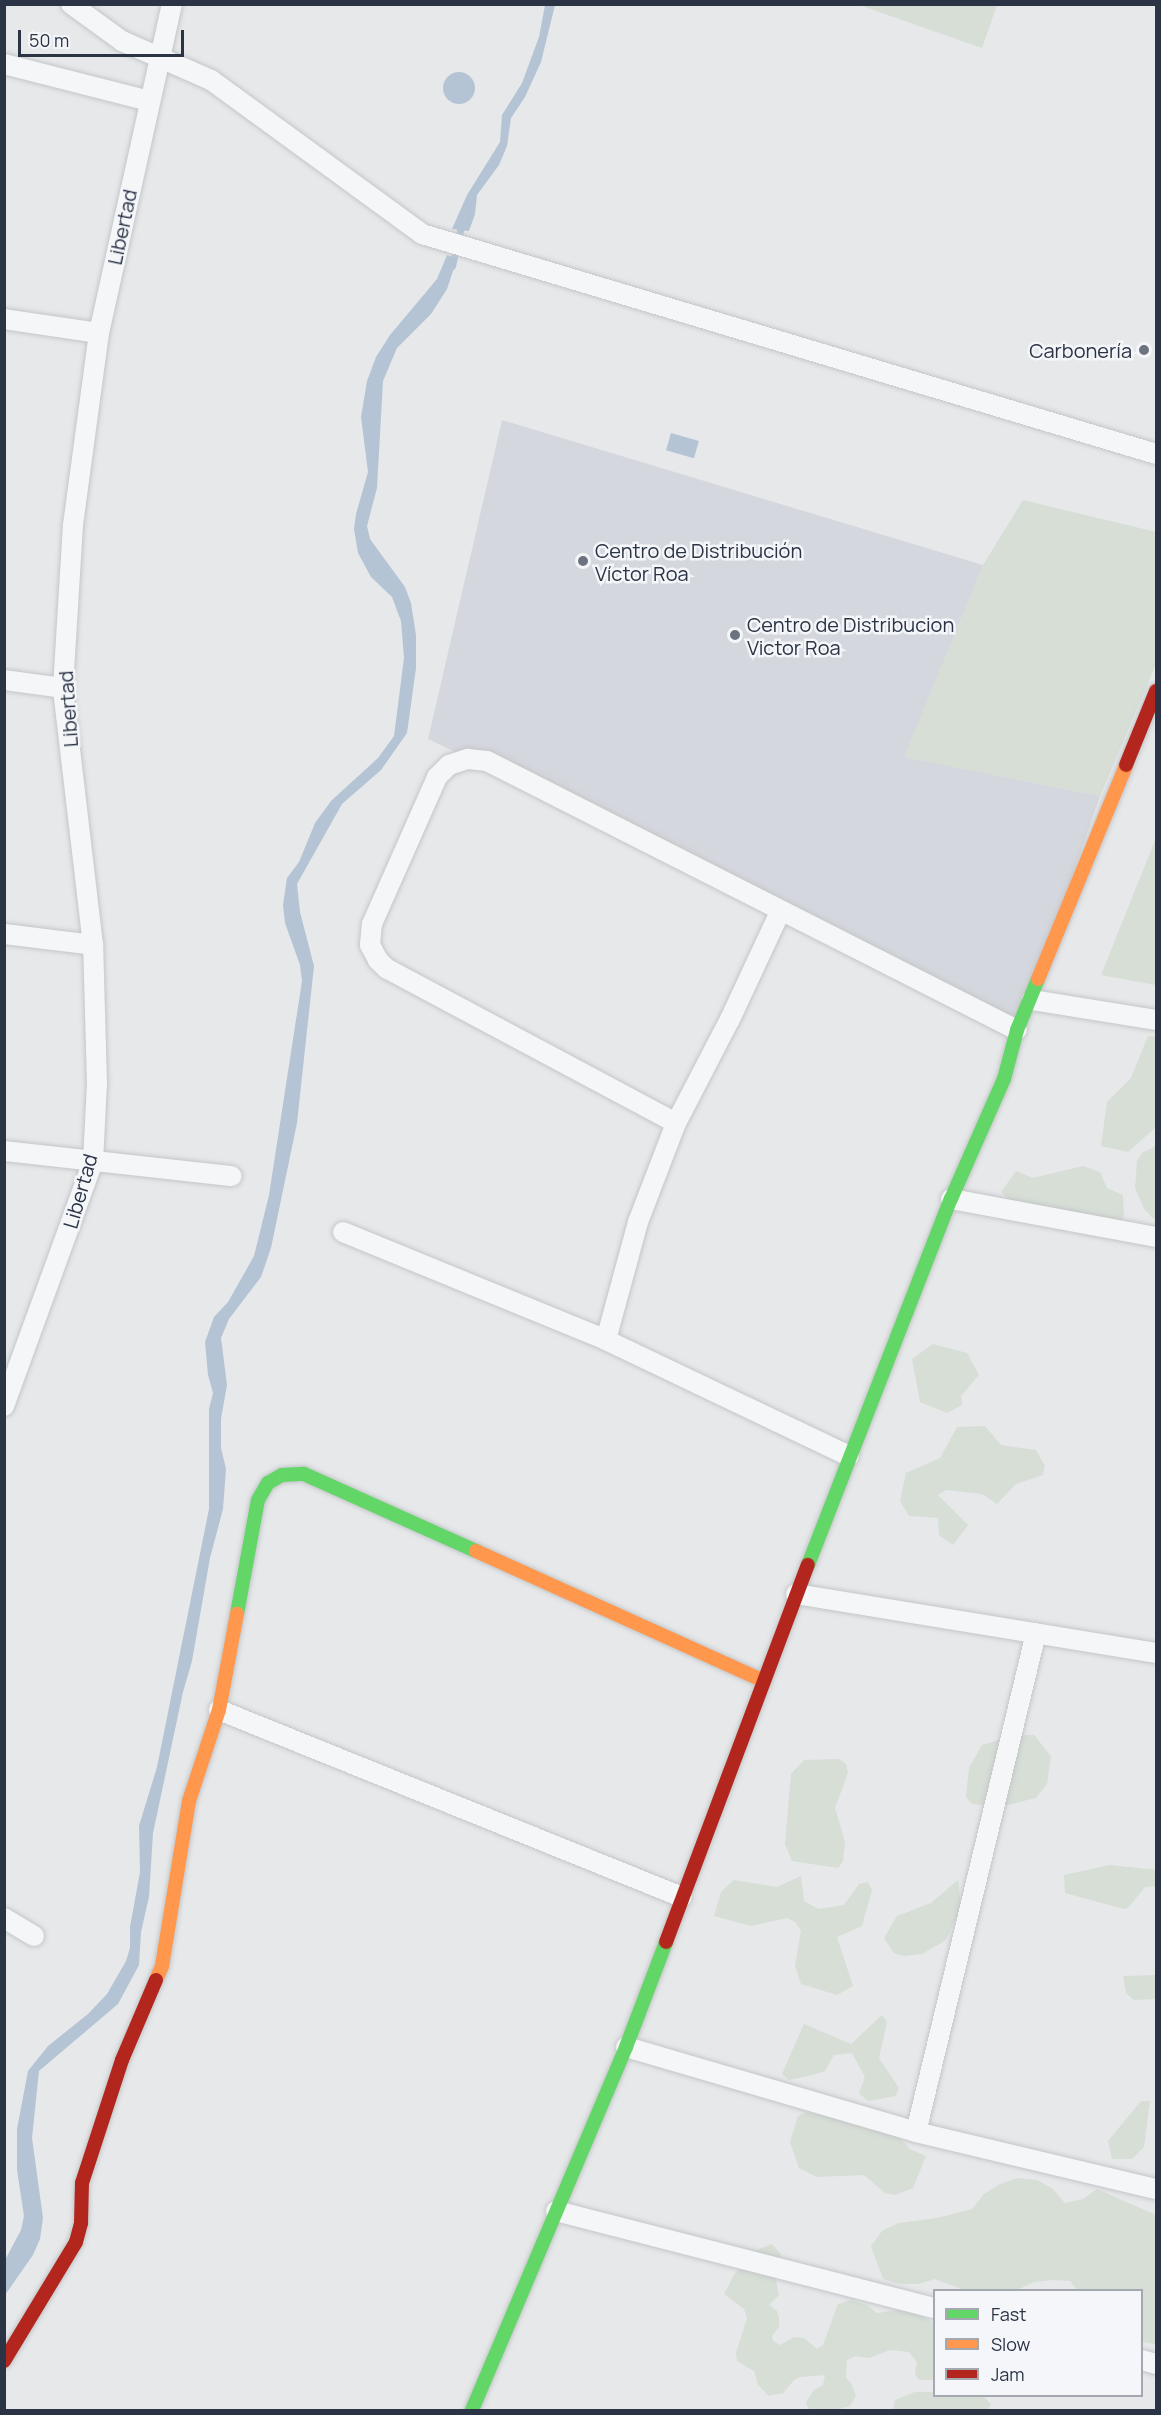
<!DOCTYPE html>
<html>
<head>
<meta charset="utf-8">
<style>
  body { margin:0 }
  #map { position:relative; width:1161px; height:2415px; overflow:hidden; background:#e6e8ea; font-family:Manrope,sans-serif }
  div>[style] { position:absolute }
  .built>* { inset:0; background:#d4d7dd }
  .green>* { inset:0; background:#d6ded6 }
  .water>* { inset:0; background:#b4c4d5; transform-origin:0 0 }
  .round { border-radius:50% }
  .stream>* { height:7px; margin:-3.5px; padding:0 3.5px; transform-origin:3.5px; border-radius:3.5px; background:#b4c4d5 }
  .roads { filter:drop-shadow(0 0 2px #c4c6c8) drop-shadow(0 0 2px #c4c6c8) }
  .street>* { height:20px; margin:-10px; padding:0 10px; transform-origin:10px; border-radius:10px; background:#f5f6f7 }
  .fast>* { height:14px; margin:-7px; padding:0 7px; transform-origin:7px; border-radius:7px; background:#63d668 }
  .slow>* { height:14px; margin:-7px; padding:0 7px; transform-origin:7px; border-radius:7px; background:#ff974d }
  .jam>* { height:14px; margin:-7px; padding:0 7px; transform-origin:7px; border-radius:7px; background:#b3261e }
  .dots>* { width:16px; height:16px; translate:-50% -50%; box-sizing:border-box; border:3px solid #f4f6f9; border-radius:50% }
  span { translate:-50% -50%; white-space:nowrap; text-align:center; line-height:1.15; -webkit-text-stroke:5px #f4f6f9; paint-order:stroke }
  .street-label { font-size:20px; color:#2b3445 }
  .poi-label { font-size:20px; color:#2b3445 }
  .right { translate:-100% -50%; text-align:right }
  .left { translate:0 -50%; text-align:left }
  .frame { position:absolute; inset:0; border:6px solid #2b3445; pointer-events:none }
  .legend { position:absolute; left:933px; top:2289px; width:210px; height:108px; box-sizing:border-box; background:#f4f6f9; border:2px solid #a4a8b1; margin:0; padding:8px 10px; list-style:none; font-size:18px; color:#2b3445 }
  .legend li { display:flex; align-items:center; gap:12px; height:30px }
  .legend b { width:30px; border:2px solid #a4a8b1 }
  .scale { position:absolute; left:18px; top:30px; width:166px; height:27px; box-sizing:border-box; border:3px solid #2b3445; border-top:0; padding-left:8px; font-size:18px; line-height:21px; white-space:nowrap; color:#2b3445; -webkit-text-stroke:4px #f4f6f9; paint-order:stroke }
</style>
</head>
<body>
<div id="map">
  <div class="built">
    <i style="clip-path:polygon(502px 420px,983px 565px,905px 757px,1100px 796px,1021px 1023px,428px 739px)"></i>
  </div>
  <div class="green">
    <i style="clip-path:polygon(859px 5px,997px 5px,982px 48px)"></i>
    <i style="clip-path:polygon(1023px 500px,1156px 532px,1156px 664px,1100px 796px,904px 757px,983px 565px)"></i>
    <i style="clip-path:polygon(1156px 838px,1156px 985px,1101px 975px)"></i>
    <i style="clip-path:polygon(1148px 1036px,1156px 1036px,1156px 1127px,1128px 1152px,1101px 1146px,1107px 1102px,1131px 1078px)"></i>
    <i style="clip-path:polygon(1156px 1146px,1156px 1221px,1145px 1210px,1135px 1188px,1137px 1161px,1142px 1153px)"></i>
    <i style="clip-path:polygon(1083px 1166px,1100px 1172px,1107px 1188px,1123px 1195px,1124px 1214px,1120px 1231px,1063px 1231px,1027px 1217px,1001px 1192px,1016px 1171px,1033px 1178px)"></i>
    <i style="clip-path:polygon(933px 1344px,967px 1353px,979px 1375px,961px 1396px,962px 1405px,947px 1413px,920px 1402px,912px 1359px)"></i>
    <i style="clip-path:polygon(985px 1426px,1001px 1445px,1036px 1450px,1045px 1466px,1043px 1475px,1016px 1484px,997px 1504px,982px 1494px,946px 1490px,938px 1495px,968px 1525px,953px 1545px,939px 1535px,938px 1518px,909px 1516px,900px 1501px,906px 1473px,940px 1458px,957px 1427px)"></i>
    <i style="clip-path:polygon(1016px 1735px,1034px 1735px,1051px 1756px,1047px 1784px,1036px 1798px,999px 1807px,972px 1804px,966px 1797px,969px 1768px,982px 1745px)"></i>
    <i style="clip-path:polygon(839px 1759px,846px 1764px,848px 1773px,835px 1808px,845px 1842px,843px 1861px,838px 1868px,792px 1861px,785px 1844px,791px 1774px,804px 1760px)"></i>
    <i style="clip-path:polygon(1110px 1865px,1156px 1870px,1156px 1886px,1145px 1887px,1128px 1908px,1124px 1909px,1065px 1893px,1064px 1875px)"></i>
    <i style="clip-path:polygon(801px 1876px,804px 1901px,818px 1909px,844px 1905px,859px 1884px,868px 1882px,872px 1890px,862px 1926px,837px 1937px,853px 1986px,837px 1995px,801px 1984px,795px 1966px,801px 1930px,795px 1922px,787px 1918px,751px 1926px,714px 1916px,721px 1892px,734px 1880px,777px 1887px)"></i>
    <i style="clip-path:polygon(958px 1880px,961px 1906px,946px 1940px,922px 1954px,904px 1956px,894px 1953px,884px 1938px,897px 1916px,931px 1903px)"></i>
    <i style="clip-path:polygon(1156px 1975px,1156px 1999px,1134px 2000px,1126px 1993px,1123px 1976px)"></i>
    <i style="clip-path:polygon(882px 2015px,887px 2022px,879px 2058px,899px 2088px,896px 2096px,868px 2101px,859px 2093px,865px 2077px,852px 2053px,834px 2055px,825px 2071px,816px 2074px,789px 2080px,782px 2074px,804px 2024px,851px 2044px)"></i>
    <i style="clip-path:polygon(1141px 2101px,1150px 2101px,1144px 2147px,1132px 2159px,1112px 2159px,1108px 2141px)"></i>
    <i style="clip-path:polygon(806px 2112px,893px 2131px,910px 2149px,926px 2156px,913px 2188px,895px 2195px,885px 2193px,864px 2175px,817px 2177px,799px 2168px,790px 2142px,798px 2116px)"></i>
    <i style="clip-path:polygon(1018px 2178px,1037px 2180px,1053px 2189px,1065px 2203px,1083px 2199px,1097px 2189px,1156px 2215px,1156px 2344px,1142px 2342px,1142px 2290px,1077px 2290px,1070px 2281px,1053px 2280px,1034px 2282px,1017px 2290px,964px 2290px,935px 2279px,918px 2284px,900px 2284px,883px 2279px,871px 2246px,882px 2231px,899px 2223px,937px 2218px,972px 2209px,984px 2194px,1000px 2184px)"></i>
    <i style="clip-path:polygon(772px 2244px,781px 2254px,776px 2280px,779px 2295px,769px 2305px,777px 2311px,779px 2318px,779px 2327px,772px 2336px,773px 2341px,780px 2345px,794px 2337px,804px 2338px,817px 2349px,823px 2345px,838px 2304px,851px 2300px,867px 2305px,877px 2313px,907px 2309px,934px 2323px,934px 2380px,919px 2380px,915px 2374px,917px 2362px,909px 2352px,890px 2350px,869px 2358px,856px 2356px,847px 2360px,846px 2378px,851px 2383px,856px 2396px,850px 2406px,836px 2410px,809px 2410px,806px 2402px,814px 2390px,823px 2385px,825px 2375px,801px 2377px,794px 2380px,783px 2393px,769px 2396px,758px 2385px,754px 2371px,737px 2361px,736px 2353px,747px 2318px,744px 2309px,724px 2294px,734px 2275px,757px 2250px)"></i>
    <i style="clip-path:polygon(915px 2392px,934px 2392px,934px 2396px,983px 2396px,991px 2404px,988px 2410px,893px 2410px,895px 2400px)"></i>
  </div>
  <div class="water">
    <i style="clip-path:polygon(545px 5px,555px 5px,541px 62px,525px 97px,511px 118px,507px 146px,499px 165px,477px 195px,475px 214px,469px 231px,452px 229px,467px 195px,500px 142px,502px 115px,522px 83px,539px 37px)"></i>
    <i class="round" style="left:443px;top:72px;width:32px;height:32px"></i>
    <i style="clip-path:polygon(447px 255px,457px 259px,447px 289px,431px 314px,397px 348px,383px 381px,377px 488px,367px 526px,370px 539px,405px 587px,411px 603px,416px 635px,416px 668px,407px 733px,381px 770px,342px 804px,297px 884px,300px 912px,314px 966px,297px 1123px,271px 1248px,261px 1277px,229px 1319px,221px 1338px,227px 1385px,221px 1419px,221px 1448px,226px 1469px,223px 1509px,210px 1558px,192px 1661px,183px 1692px,153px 1833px,149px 1897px,141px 1932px,139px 1965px,118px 2004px,39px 2071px,32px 2138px,43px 2218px,40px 2239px,33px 2255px,5px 2295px,5px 2260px,21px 2230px,24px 2216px,17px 2170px,17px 2129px,28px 2071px,48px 2046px,88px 2014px,107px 1994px,126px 1961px,130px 1948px,130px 1927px,140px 1872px,139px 1826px,157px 1767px,209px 1509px,209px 1409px,213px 1393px,208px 1375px,205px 1342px,214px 1317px,228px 1302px,254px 1256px,269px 1195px,302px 981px,300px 965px,285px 923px,283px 905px,287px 878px,299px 862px,315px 823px,331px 801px,378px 758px,394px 736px,404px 658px,401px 621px,392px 597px,371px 577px,358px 553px,354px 529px,356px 514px,368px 472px,361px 417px,367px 381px,376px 357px,390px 335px,437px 279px)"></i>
    <i style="left:671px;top:433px;width:29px;height:18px;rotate:16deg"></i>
  </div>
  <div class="stream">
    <i style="left:452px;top:266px;width:45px;rotate:-77.2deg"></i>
  </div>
  <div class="roads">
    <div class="street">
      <i style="left:71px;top:4px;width:63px;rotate:36deg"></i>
      <i style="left:122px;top:41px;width:97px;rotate:23.7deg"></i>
      <i style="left:211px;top:80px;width:261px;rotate:36.1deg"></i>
      <i style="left:422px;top:234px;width:766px;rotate:16.68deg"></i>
      <i style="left:4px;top:64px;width:150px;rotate:14.3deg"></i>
      <i style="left:4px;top:319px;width:96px;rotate:8.4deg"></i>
      <i style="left:4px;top:680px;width:60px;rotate:7.7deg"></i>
      <i style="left:780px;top:912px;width:118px;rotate:115deg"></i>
      <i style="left:730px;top:1019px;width:117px;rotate:117.4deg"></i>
      <i style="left:676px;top:1123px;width:106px;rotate:111deg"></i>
      <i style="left:638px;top:1222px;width:122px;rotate:105.2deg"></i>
      <i style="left:606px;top:1340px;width:269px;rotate:25.5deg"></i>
      <i style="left:4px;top:934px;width:90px;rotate:7deg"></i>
      <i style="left:1032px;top:1000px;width:126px;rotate:9.2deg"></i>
      <i style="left:676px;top:1123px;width:327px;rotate:-151.9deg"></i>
      <i style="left:387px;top:969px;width:13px;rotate:-135deg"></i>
      <i style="left:378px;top:960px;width:17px;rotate:-118deg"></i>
      <i style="left:370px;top:945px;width:21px;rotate:-85deg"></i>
      <i style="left:372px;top:924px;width:161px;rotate:-66.1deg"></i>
      <i style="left:437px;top:777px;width:17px;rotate:-45deg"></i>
      <i style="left:449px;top:765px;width:20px;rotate:-18deg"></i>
      <i style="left:468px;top:759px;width:19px;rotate:6deg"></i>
      <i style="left:487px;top:761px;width:594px;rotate:26.91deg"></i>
      <i style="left:4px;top:1151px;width:229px;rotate:6.3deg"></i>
      <i style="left:951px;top:1199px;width:208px;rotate:10.5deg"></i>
      <i style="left:343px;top:1232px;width:284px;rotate:22.3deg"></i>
      <i style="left:4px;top:1406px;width:260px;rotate:-70deg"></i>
      <i style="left:93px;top:1162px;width:78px;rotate:-87.1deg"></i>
      <i style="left:97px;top:1084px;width:139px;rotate:-91.6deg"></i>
      <i style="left:93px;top:945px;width:259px;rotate:-96.7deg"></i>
      <i style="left:63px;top:688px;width:163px;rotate:-86.5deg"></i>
      <i style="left:73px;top:525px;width:194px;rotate:-82.3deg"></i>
      <i style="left:99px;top:333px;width:337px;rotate:-77.5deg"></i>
      <i style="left:796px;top:1594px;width:365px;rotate:9.3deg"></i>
      <i style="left:219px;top:1710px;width:499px;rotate:22deg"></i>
      <i style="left:4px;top:1918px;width:35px;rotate:31deg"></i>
      <i style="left:626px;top:2047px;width:302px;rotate:16.3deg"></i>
      <i style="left:916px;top:2132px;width:247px;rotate:13.4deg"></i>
      <i style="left:916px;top:2132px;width:513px;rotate:-76.48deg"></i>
      <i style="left:556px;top:2211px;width:390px;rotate:14.4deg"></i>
      <i style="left:1142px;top:2360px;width:15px;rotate:16deg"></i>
    </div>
    <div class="fast">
      <i style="left:808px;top:1565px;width:393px;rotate:-68.7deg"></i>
      <i style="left:951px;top:1199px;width:131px;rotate:-66.2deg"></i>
      <i style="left:1004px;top:1079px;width:51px;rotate:-75.1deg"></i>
      <i style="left:1017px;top:1030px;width:55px;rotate:-67.6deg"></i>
      <i style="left:237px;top:1614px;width:116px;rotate:-79.6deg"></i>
      <i style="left:258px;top:1500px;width:20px;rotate:-60deg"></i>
      <i style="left:268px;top:1483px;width:16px;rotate:-30deg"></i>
      <i style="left:282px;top:1475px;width:22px;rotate:-3deg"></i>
      <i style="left:304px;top:1474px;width:188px;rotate:24.1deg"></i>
      <i style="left:472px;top:2410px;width:394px;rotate:-67deg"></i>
      <i style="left:626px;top:2047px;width:112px;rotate:-69.1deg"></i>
    </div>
    <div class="slow">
      <i style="left:1038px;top:979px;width:231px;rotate:-67.6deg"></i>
      <i style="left:476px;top:1551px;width:316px;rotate:24.3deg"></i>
      <i style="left:156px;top:1980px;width:15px;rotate:-67deg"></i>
      <i style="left:162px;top:1966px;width:167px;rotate:-80.7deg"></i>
      <i style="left:189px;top:1801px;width:96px;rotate:-71.8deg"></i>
      <i style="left:219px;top:1710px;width:98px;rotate:-79.4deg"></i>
    </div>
    <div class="jam">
      <i style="left:1126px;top:765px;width:80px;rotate:-67.9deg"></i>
      <i style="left:666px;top:1942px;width:403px;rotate:-69.4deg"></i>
      <i style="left:4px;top:2361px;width:139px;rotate:-58.8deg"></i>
      <i style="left:76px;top:2242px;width:20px;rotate:-75deg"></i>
      <i style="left:81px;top:2223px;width:40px;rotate:-88.6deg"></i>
      <i style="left:82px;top:2183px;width:129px;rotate:-72deg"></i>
      <i style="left:122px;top:2060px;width:87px;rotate:-67deg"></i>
    </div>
  </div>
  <div class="dots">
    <i style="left:1144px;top:350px;background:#6c737f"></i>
    <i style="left:583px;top:561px;background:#6c737f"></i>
    <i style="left:735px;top:635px;background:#6c737f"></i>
  </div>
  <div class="street-label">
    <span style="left:122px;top:227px;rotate:-78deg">Libertad</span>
    <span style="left:68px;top:709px;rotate:-94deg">Libertad</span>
    <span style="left:80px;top:1191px;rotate:-74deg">Libertad</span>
  </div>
  <div class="poi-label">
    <span class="right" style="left:1132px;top:350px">Carbonería</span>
    <span class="left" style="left:595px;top:562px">Centro de Distribución<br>Víctor Roa</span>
    <span class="left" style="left:747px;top:636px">Centro de Distribucion<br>Victor Roa</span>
  </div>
  <div class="frame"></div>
  <ul class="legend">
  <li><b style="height:8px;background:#63d668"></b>Fast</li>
  <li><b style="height:8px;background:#ff974d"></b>Slow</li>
  <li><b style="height:8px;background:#b3261e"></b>Jam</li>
  </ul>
  <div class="scale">50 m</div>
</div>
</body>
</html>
